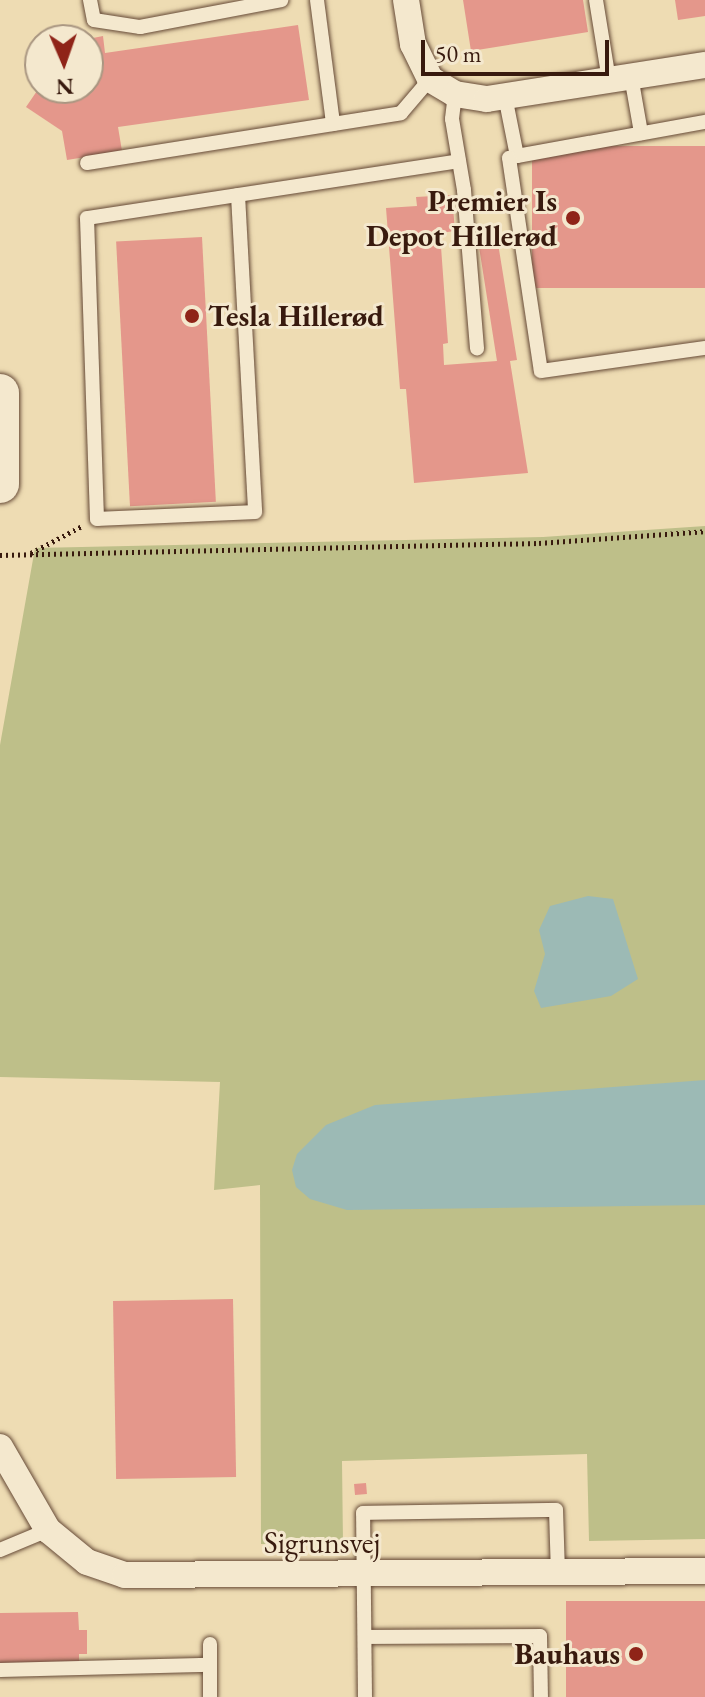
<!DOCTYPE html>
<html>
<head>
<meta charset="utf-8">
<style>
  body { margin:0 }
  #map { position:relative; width:705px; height:1697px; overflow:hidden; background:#eedcb3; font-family:"EB Garamond",serif }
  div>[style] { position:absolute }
  .green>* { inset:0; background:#bebf89 }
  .water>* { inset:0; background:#9cbab5 }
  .building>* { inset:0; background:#e4978b; transform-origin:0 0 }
  .path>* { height:5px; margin-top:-2.5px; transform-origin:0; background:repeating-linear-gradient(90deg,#381a0e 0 2px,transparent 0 6px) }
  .roads { filter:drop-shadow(0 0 2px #664a37) drop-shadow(0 0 2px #664a37) }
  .lane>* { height:14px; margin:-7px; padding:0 7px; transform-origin:7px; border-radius:7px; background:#f4e8ce }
  .street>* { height:26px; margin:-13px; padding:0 13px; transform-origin:13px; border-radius:13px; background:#f4e8ce }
  .secondary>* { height:38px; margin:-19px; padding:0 19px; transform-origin:19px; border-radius:19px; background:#f4e8ce }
  .dots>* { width:22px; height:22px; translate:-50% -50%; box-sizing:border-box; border:4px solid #f4e8ce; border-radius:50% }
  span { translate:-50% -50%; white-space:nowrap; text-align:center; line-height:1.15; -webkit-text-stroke:6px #f4e8ce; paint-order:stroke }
  .poi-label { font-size:30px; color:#381a0e; font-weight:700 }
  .right { translate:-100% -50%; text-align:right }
  .left { translate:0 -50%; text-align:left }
  .street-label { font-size:30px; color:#381a0e }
  .north { position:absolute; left:24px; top:24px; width:80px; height:80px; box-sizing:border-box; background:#f4e8ce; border:2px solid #a99681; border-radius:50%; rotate:178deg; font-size:22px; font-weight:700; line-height:32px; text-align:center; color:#381a0e }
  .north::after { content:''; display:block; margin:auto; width:28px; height:36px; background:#8f2418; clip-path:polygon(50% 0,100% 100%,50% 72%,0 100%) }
  .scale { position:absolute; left:421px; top:40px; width:188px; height:36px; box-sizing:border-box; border:4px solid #381a0e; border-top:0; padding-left:10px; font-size:24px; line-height:28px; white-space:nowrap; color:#381a0e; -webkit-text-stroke:6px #f4e8ce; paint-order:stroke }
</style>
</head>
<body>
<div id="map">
  <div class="green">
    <i style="clip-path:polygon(705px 526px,705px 1539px,589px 1541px,587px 1454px,342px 1461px,343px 1543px,261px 1544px,260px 1185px,214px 1190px,220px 1082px,0 1077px,0 745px,35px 548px,543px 537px)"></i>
  </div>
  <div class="water">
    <i style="clip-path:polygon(588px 896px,613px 899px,638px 979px,611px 996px,541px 1008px,534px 991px,545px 954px,539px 930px,550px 906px)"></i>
    <i style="clip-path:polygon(705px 1080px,705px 1205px,347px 1210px,310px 1199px,296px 1187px,292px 1170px,297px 1154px,326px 1125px,375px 1105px)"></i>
  </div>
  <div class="building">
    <i style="clip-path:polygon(463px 0,583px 0,588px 32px,471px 51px)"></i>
    <i style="clip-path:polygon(675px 0,705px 0,705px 16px,678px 20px)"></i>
    <i style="clip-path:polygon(298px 25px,309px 100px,118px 127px,122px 151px,67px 160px,62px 131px,26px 107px,39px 88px,88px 88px,88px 39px,103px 36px,105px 53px)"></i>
    <i style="left:705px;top:146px;width:142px;height:173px;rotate:90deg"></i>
    <i style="clip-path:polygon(452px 195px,455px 231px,440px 233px,448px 343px,443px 344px,444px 365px,497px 361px,477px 234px,496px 231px,517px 360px,510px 361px,528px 473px,414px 483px,406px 389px,400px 389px,386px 208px,417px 206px,416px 197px)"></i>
    <i style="left:202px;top:237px;width:265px;height:86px;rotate:87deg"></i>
    <i style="left:233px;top:1299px;width:178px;height:120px;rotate:89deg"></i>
    <i style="left:366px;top:1483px;width:11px;height:12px;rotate:85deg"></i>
    <i style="left:705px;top:1601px;width:96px;height:139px;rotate:90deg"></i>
    <i style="clip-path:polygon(78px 1612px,79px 1630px,87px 1630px,87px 1654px,79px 1654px,79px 1663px,0 1663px,0 1613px)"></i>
  </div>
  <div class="path">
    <i style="left:31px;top:553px;width:58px;rotate:-27.9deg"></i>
    <i style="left:0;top:555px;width:539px;rotate:-1.28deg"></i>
    <i style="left:539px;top:543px;width:166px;rotate:-4.1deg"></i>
  </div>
  <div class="roads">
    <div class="lane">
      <i style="left:90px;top:0;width:20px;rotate:79deg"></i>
      <i style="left:94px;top:20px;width:47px;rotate:8.7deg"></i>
      <i style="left:140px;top:27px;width:144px;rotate:-10.8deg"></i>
      <i style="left:317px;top:0;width:125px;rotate:82.6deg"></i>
      <i style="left:596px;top:0;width:81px;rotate:80.8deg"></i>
      <i style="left:631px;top:76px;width:58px;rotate:80deg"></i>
      <i style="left:455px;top:94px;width:25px;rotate:97deg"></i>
      <i style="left:452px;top:119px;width:72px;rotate:80.4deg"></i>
      <i style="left:464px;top:190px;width:159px;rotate:85.3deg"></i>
      <i style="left:505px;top:96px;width:61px;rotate:78.7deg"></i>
      <i style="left:517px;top:156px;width:191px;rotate:-10.3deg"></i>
      <i style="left:517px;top:156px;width:8px;rotate:166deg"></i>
      <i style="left:509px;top:158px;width:215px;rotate:81.5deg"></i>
      <i style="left:541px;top:371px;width:166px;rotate:-8deg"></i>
      <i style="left:87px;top:163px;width:318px;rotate:-9deg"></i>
      <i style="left:401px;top:113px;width:45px;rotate:-49.5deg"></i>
      <i style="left:238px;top:195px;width:317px;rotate:86.9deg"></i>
      <i style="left:255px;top:512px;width:158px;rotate:177.5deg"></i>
      <i style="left:97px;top:519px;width:301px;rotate:-91.9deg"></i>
      <i style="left:87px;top:218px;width:376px;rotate:-8.7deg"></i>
      <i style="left:0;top:1550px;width:52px;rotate:-22.6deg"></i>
      <i style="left:365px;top:1637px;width:175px;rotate:-0.3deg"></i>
      <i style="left:540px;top:1636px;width:61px;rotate:89.1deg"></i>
      <i style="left:210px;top:1644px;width:53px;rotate:90deg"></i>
      <i style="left:0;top:1670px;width:210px;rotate:-1.4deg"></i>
      <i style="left:365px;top:1697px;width:184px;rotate:-90.6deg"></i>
      <i style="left:363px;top:1513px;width:193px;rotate:-0.9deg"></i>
      <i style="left:556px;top:1510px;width:63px;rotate:88.2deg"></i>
    </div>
    <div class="street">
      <i style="left:406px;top:0;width:45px;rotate:81deg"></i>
      <i style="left:413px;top:44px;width:39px;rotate:64deg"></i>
      <i style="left:430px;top:79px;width:29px;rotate:31deg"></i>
      <i style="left:455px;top:94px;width:32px;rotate:9deg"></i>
      <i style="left:487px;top:99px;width:221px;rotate:-8.9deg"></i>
      <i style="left:0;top:1447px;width:96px;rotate:60deg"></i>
      <i style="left:48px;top:1530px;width:50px;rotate:39.4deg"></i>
      <i style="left:87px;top:1562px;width:40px;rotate:18.9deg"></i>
      <i style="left:125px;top:1575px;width:580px;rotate:-0.4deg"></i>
    </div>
    <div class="secondary">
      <i style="left:0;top:393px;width:91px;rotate:90deg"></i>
    </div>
  </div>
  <div class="dots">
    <i style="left:573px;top:218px;background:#8f2418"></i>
    <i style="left:192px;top:316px;background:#8f2418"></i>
    <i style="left:636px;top:1654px;background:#8f2418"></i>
  </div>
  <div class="poi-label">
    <span class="right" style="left:557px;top:218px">Premier Is<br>Depot Hillerød</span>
    <span class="left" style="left:208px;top:316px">Tesla Hillerød</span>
    <span class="right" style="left:620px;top:1654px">Bauhaus</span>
  </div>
  <div class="street-label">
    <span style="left:322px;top:1543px">Sigrunsvej</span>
  </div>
  <div class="north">N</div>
  <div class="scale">50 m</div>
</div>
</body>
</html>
